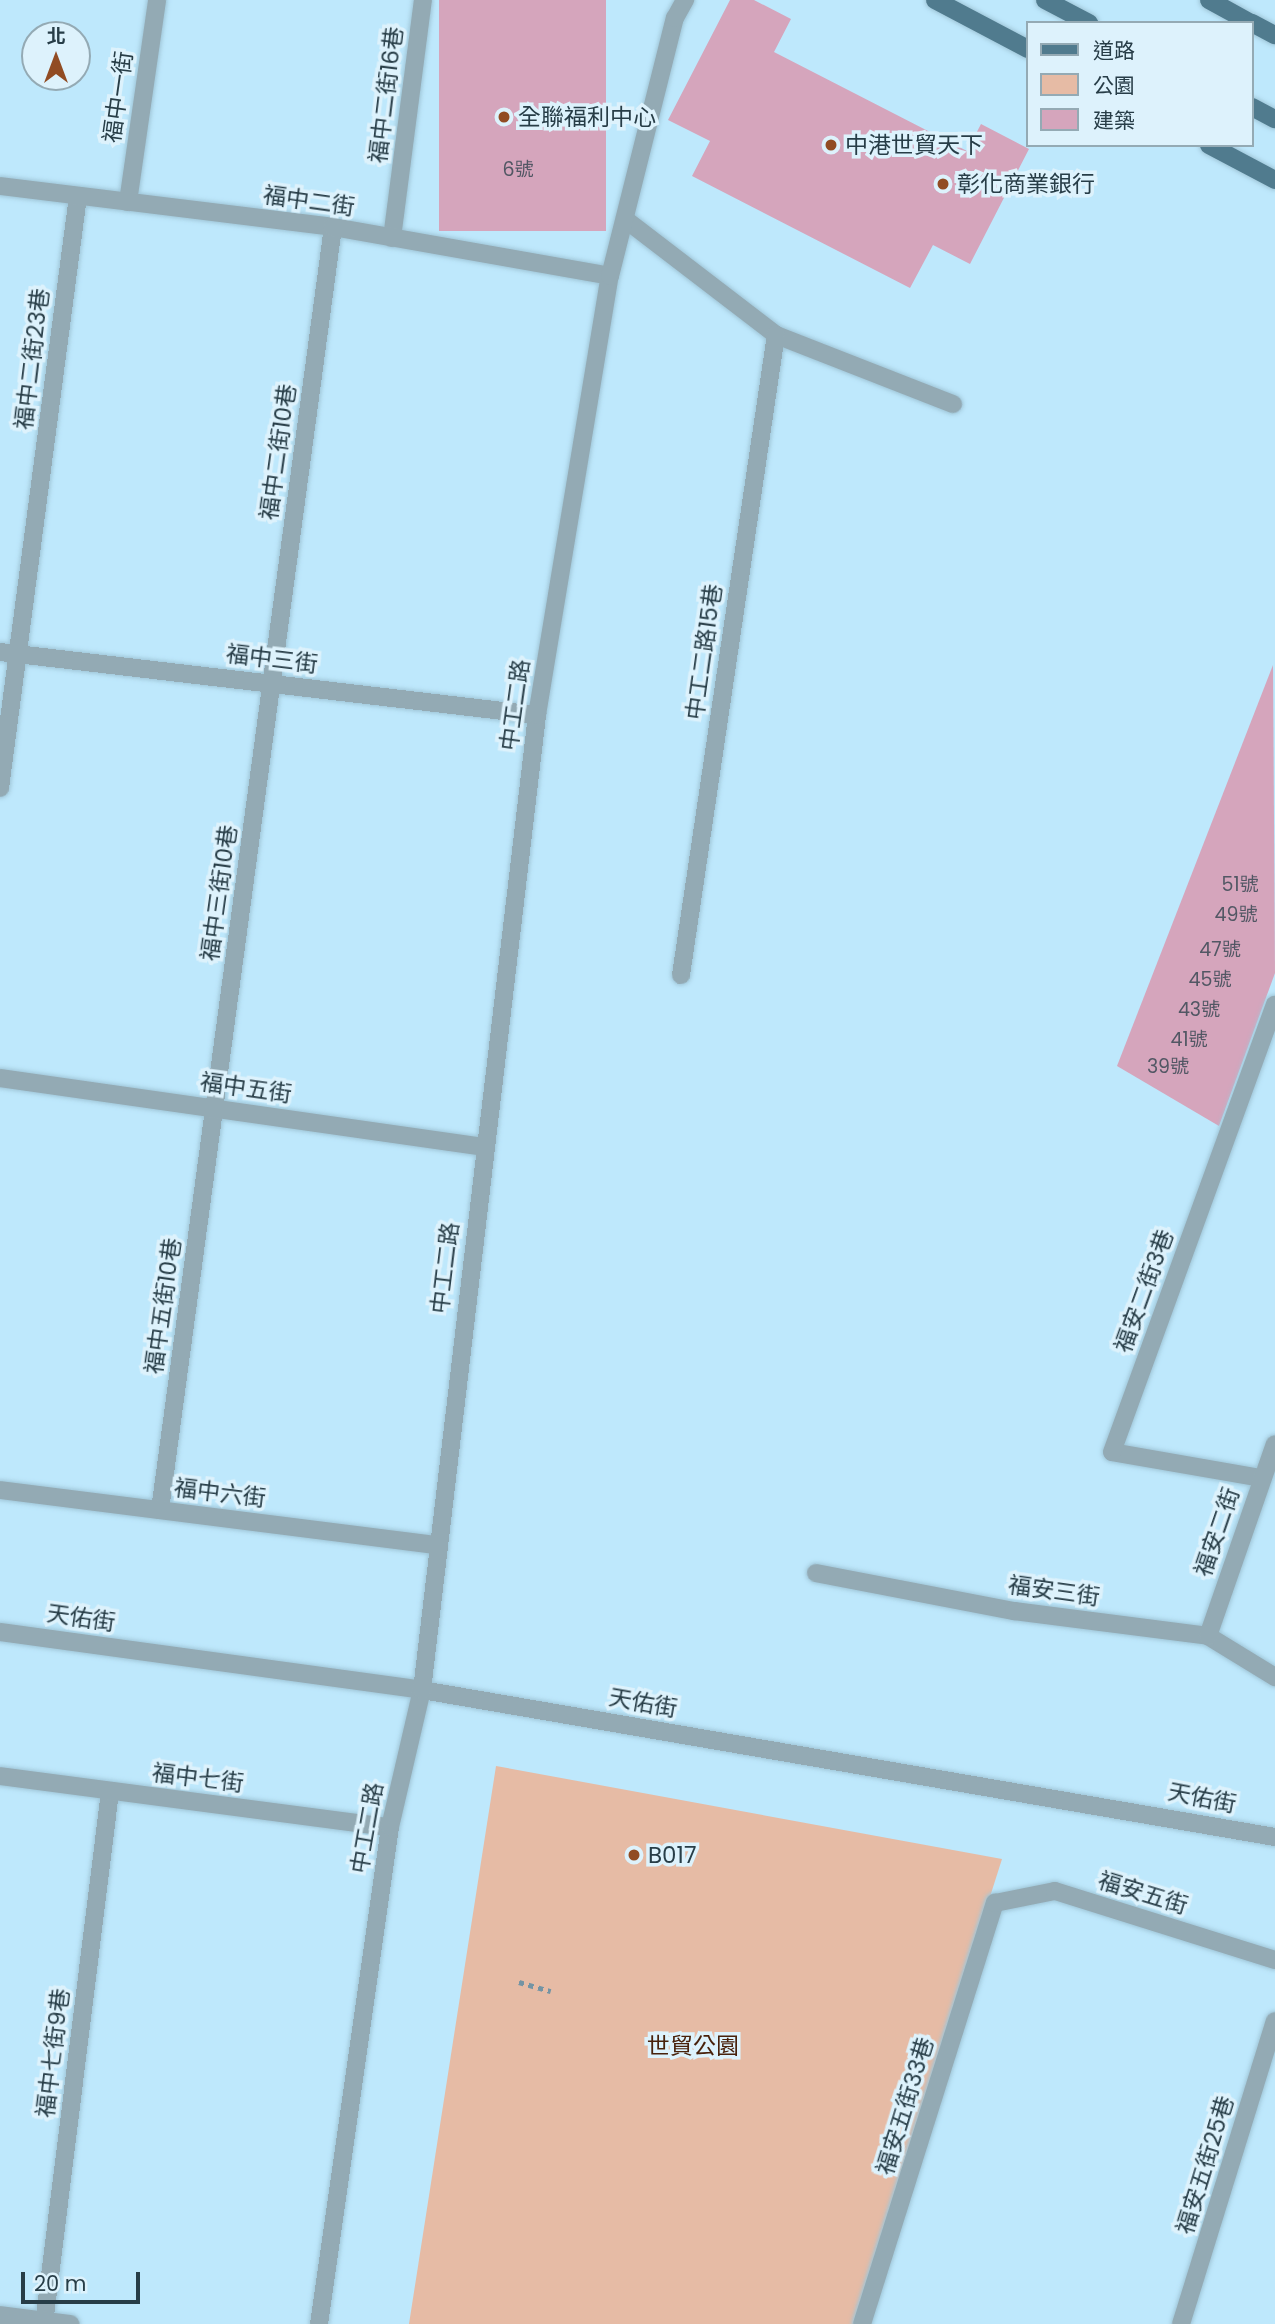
<!DOCTYPE html>
<html>
<head>
<meta charset="utf-8">
<style>
  body { margin:0 }
  #map { position:relative; width:1275px; height:2324px; overflow:hidden; background:#bee8fc; font-family:Poppins,"Noto Sans TC",sans-serif }
  div>[style] { position:absolute }
  .green>* { inset:0; background:#e6bba5 }
  .building>* { inset:0; background:#d5a5bc; transform-origin:0 0 }
  .path>* { height:4.5px; margin-top:-2.25px; transform-origin:0; background:repeating-linear-gradient(90deg,#7494a4 0 5px,transparent 0 10px) }
  .roads { filter:drop-shadow(0 0 2px #a0c6d8) drop-shadow(0 0 2px #a0c6d8) }
  .service>* { height:18px; margin:-9px; padding:0 9px; transform-origin:9px; border-radius:9px; background:#93aab4 }
  .minor>* { height:18px; margin:-9px; padding:0 9px; transform-origin:9px; border-radius:9px; background:#93aab4 }
  .primary>* { height:18px; margin:-9px; padding:0 9px; transform-origin:9px; border-radius:9px; background:#507b8e }
  .dots>* { width:19px; height:19px; translate:-50% -50%; box-sizing:border-box; border:4px solid #ddf2fc; border-radius:50% }
  span { translate:-50% -50%; white-space:nowrap; text-align:center; line-height:1.15; -webkit-text-stroke:7px #ddf2fc; paint-order:stroke }
  .number-label { font-size:19px; color:#525764 }
  .number-label span { -webkit-text-stroke-width:0 }
  .street-label { font-size:23px; color:#273d47 }
  .poi-label { font-size:23px; color:#273d47 }
  .left { translate:0 -50%; text-align:left }
  .park-label { font-size:23px; color:#48210b }
  .legend { position:absolute; left:1026px; top:21px; width:228px; height:126px; box-sizing:border-box; background:#ddf2fc; border:2px solid #94aab4; margin:0; padding:9px 12px; list-style:none; font-size:21px; color:#273d47 }
  .legend li { display:flex; align-items:center; gap:14px; height:35px }
  .legend b { width:35px; border:2px solid #94aab4 }
  .north { position:absolute; left:21px; top:21px; width:70px; height:70px; box-sizing:border-box; background:#ddf2fc; border:2px solid #94aab4; border-radius:50%; rotate:0deg; font-size:19px; font-weight:700; line-height:28px; text-align:center; color:#273d47 }
  .north::after { content:''; display:block; margin:auto; width:24px; height:32px; background:#914c23; clip-path:polygon(50% 0,100% 100%,50% 72%,0 100%) }
  .scale { position:absolute; left:21px; top:2272px; width:119px; height:32px; box-sizing:border-box; border:4px solid #273d47; border-top:0; padding-left:9px; font-size:21px; line-height:24px; white-space:nowrap; color:#273d47; -webkit-text-stroke:5px #ddf2fc; paint-order:stroke }
</style>
</head>
<body>
<div id="map">
  <div class="green">
    <i style="clip-path:polygon(496px 1766px,1002px 1859px,854px 2324px,409px 2324px)"></i>
  </div>
  <div class="building">
    <i style="left:439px;top:0;width:167px;height:231px"></i>
    <i style="clip-path:polygon(730px 0,754px 0,791px 19px,774px 52px,967px 151px,981px 124px,1029px 149px,970px 264px,933px 245px,910px 288px,692px 176px,710px 141px,668px 120px)"></i>
    <i style="clip-path:polygon(1273px 665px,1275px 973px,1219px 1126px,1117px 1066px)"></i>
  </div>
  <div class="path">
    <i style="left:519px;top:1982px;width:33px;rotate:16deg"></i>
  </div>
  <div class="roads">
    <div class="service">
      <i style="left:128px;top:202px;width:204px;rotate:-81.8deg"></i>
      <i style="left:625px;top:219px;width:190px;rotate:37.5deg"></i>
      <i style="left:776px;top:335px;width:190px;rotate:21.3deg"></i>
      <i style="left:392px;top:238px;width:240px;rotate:-82.6deg"></i>
      <i style="left:0;top:788px;width:597px;rotate:-82.49deg"></i>
      <i style="left:681px;top:975px;width:647px;rotate:-81.56deg"></i>
      <i style="left:1261px;top:1478px;width:151px;rotate:-170.1deg"></i>
      <i style="left:1112px;top:1452px;width:476px;rotate:-70deg"></i>
      <i style="left:160px;top:1510px;width:1295px;rotate:-82.32deg"></i>
      <i style="left:44px;top:2324px;width:536px;rotate:-82.93deg"></i>
      <i style="left:862px;top:2324px;width:442px;rotate:-72.5deg"></i>
      <i style="left:1181px;top:2324px;width:317px;rotate:-72.8deg"></i>
    </div>
    <div class="minor">
      <i style="left:0;top:186px;width:336px;rotate:7deg"></i>
      <i style="left:333px;top:227px;width:281px;rotate:10deg"></i>
      <i style="left:0;top:652px;width:541px;rotate:6.69deg"></i>
      <i style="left:0;top:1078px;width:490px;rotate:8.1deg"></i>
      <i style="left:0;top:1490px;width:438px;rotate:7.2deg"></i>
      <i style="left:816px;top:1573px;width:202px;rotate:10.9deg"></i>
      <i style="left:1014px;top:1611px;width:196px;rotate:7.3deg"></i>
      <i style="left:1208px;top:1636px;width:79px;rotate:31.5deg"></i>
      <i style="left:0;top:1632px;width:426px;rotate:7.8deg"></i>
      <i style="left:422px;top:1690px;width:866px;rotate:9.78deg"></i>
      <i style="left:1208px;top:1636px;width:203px;rotate:-70.8deg"></i>
      <i style="left:0;top:1776px;width:393px;rotate:7.5deg"></i>
      <i style="left:995px;top:1903px;width:61px;rotate:-11.3deg"></i>
      <i style="left:1055px;top:1891px;width:231px;rotate:17.4deg"></i>
      <i style="left:0;top:2315px;width:71px;rotate:7.3deg"></i>
      <i style="left:319px;top:2324px;width:502px;rotate:-81.87deg"></i>
      <i style="left:390px;top:1827px;width:141px;rotate:-76.9deg"></i>
      <i style="left:422px;top:1690px;width:982px;rotate:-83.27deg"></i>
      <i style="left:537px;top:715px;width:445px;rotate:-80.6deg"></i>
      <i style="left:610px;top:276px;width:266px;rotate:-75.9deg"></i>
      <i style="left:675px;top:18px;width:21px;rotate:-61deg"></i>
    </div>
    <div class="primary">
      <i style="left:935px;top:0;width:105px;rotate:27.8deg"></i>
      <i style="left:1045px;top:0;width:50px;rotate:27.6deg"></i>
      <i style="left:1209px;top:0;width:48px;rotate:28.7deg"></i>
      <i style="left:1252px;top:23px;width:26px;rotate:28deg"></i>
      <i style="left:1252px;top:107px;width:26px;rotate:28deg"></i>
      <i style="left:1209px;top:145px;width:75px;rotate:27.9deg"></i>
    </div>
  </div>
  <div class="dots">
    <i style="left:504px;top:117px;background:#914c23"></i>
    <i style="left:831px;top:145px;background:#914c23"></i>
    <i style="left:943px;top:184px;background:#914c23"></i>
    <i style="left:634px;top:1855px;background:#914c23"></i>
  </div>
  <div class="number-label">
    <span style="left:518px;top:170px">6號</span>
    <span style="left:1240px;top:885px">51號</span>
    <span style="left:1236px;top:915px">49號</span>
    <span style="left:1220px;top:950px">47號</span>
    <span style="left:1210px;top:980px">45號</span>
    <span style="left:1199px;top:1010px">43號</span>
    <span style="left:1189px;top:1040px">41號</span>
    <span style="left:1168px;top:1067px">39號</span>
  </div>
  <div class="street-label">
    <span style="left:386px;top:95px;rotate:-83deg">福中二街16巷</span>
    <span style="left:118px;top:97px;rotate:-82deg">福中一街</span>
    <span style="left:309px;top:201px;rotate:8deg">福中二街</span>
    <span style="left:32px;top:359px;rotate:-83deg">福中二街23巷</span>
    <span style="left:278px;top:452px;rotate:-82deg">福中二街10巷</span>
    <span style="left:704px;top:652px;rotate:-82deg">中工二路15巷</span>
    <span style="left:272px;top:659px;rotate:7deg">福中三街</span>
    <span style="left:515px;top:705px;rotate:-82deg">中工二路</span>
    <span style="left:219px;top:893px;rotate:-82deg">福中三街10巷</span>
    <span style="left:246px;top:1088px;rotate:8deg">福中五街</span>
    <span style="left:445px;top:1268px;rotate:-83deg">中工二路</span>
    <span style="left:1144px;top:1291px;rotate:-70deg">福安二街3巷</span>
    <span style="left:163px;top:1306px;rotate:-82deg">福中五街10巷</span>
    <span style="left:220px;top:1493px;rotate:7deg">福中六街</span>
    <span style="left:1217px;top:1532px;rotate:-71deg">福安二街</span>
    <span style="left:1054px;top:1591px;rotate:8deg">福安三街</span>
    <span style="left:81px;top:1618px;rotate:8deg">天佑街</span>
    <span style="left:643px;top:1703px;rotate:10deg">天佑街</span>
    <span style="left:198px;top:1778px;rotate:7deg">福中七街</span>
    <span style="left:1202px;top:1798px;rotate:11deg">天佑街</span>
    <span style="left:367px;top:1828px;rotate:-80deg">中工二路</span>
    <span style="left:1143px;top:1893px;rotate:17deg">福安五街</span>
    <span style="left:53px;top:2053px;rotate:-83deg">福中七街9巷</span>
    <span style="left:905px;top:2106px;rotate:-73deg">福安五街33巷</span>
    <span style="left:1205px;top:2165px;rotate:-73deg">福安五街25巷</span>
  </div>
  <div class="poi-label">
    <span class="left" style="left:518px;top:117px">全聯福利中心</span>
    <span class="left" style="left:845px;top:145px">中港世貿天下</span>
    <span class="left" style="left:957px;top:184px">彰化商業銀行</span>
    <span class="left" style="left:648px;top:1855px">B017</span>
  </div>
  <div class="park-label">
    <span style="left:693px;top:2046px">世貿公園</span>
  </div>
  <ul class="legend">
  <li><b style="height:9px;background:#507b8e"></b>道路</li>
  <li><b style="height:19px;background:#e6bba5"></b>公園</li>
  <li><b style="height:19px;background:#d5a5bc"></b>建築</li>
  </ul>
  <div class="north">北</div>
  <div class="scale">20 m</div>
</div>
</body>
</html>
